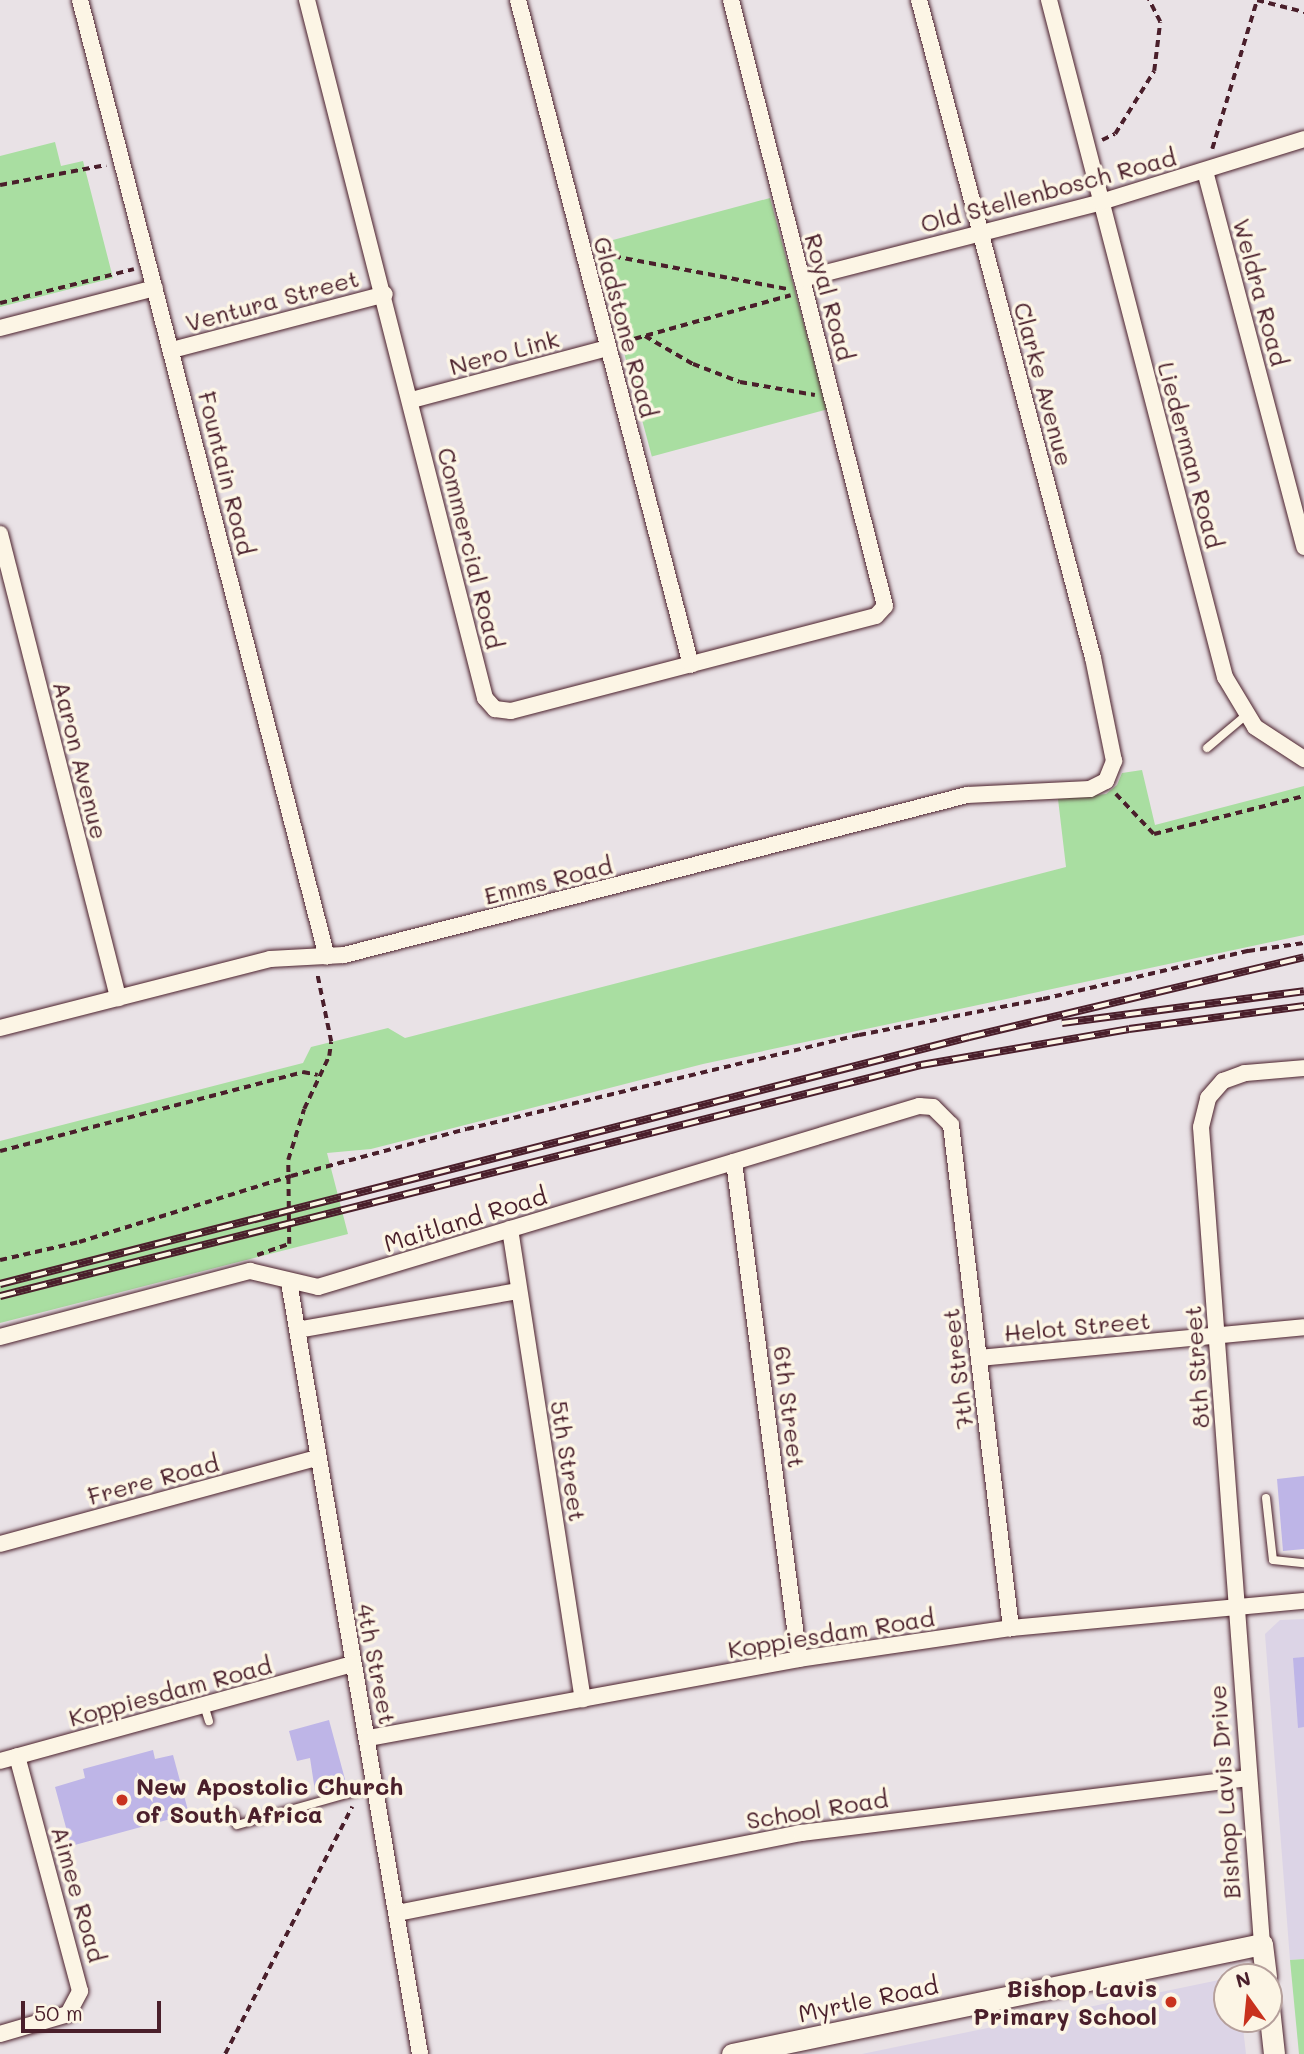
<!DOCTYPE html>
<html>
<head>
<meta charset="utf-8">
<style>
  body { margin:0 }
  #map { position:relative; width:1304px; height:2054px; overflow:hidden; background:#e9e2e6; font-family:Mali,sans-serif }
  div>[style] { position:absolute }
  .built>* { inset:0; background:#dcd4e6 }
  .green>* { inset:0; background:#a9dea1; transform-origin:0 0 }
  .building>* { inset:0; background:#beb5e7 }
  .path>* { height:3.5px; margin-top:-1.75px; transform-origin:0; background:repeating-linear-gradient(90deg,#4a1f2b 0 7px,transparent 0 12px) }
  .roads { filter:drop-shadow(0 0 2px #4a1f2b) drop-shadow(0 0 2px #4a1f2b) }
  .lane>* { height:8px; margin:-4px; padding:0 4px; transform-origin:4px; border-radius:4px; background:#fcf5e5 }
  .street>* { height:16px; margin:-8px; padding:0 8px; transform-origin:8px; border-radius:8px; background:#fcf5e5 }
  .secondary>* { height:21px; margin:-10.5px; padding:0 10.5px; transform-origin:10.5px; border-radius:10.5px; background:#fcf5e5 }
  .rail>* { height:8px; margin-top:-4px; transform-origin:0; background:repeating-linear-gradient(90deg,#fcf5e5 0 16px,#4a1f2b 0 32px); box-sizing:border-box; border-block:2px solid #4a1f2b }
  .dots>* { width:19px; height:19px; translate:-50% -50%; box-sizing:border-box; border:4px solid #fcf5e5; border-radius:50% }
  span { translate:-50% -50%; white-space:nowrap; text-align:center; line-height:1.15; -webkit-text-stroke:7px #fcf5e5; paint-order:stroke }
  .street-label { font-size:24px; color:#4a1f2b }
  .poi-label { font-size:24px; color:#4a1f2b; font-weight:700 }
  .left { translate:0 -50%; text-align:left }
  .right { translate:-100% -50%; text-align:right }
  .north { position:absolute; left:1213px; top:1963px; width:70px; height:70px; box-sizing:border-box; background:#fcf5e5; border:2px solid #b59f9b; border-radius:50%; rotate:345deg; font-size:19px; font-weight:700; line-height:28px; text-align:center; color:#4a1f2b }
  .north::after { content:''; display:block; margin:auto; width:24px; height:32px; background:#c8321e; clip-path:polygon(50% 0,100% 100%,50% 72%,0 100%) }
  .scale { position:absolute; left:21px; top:2001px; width:140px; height:32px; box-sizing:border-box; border:4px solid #4a1f2b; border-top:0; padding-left:9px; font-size:21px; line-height:24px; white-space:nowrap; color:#4a1f2b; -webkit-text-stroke:5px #fcf5e5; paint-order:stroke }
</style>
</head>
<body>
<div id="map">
  <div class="built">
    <i style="clip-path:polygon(1304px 1619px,1304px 1959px,1290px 1960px,1265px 1634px,1280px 1620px)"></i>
    <i style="clip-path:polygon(1219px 1980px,1227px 1984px,1227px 2019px,1242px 2019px,1246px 2054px,862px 2054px)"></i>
  </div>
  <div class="green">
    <i style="clip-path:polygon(55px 142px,61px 166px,83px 161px,113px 278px,0 307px,0 156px)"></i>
    <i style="left:770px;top:198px;width:219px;height:181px;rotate:75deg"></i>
    <i style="clip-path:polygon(1142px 770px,1155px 825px,1304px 786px,1304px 935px,703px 1064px,371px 1149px,327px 1153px,348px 1234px,0 1323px,0 1141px,303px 1063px,311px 1047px,388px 1028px,405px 1038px,1066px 867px,1058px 799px,1106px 794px,1117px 785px,1122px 773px)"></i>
    <i style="clip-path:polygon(1304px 1959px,1304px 2054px,1299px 2054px,1290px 1960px)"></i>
  </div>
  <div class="building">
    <i style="clip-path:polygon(1304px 1476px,1304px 1549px,1283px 1551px,1277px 1479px)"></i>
    <i style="clip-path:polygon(1304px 1657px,1304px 1727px,1298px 1728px,1293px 1658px)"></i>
    <i style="clip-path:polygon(329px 1720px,346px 1783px,315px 1791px,310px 1758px,297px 1761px,289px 1731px)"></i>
    <i style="clip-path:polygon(153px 1750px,155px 1759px,173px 1755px,189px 1814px,71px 1846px,55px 1787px,85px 1778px,83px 1769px)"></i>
  </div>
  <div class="path">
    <i style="left:1257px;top:0;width:49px;rotate:14.3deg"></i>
    <i style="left:1102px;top:140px;width:14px;rotate:-25deg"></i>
    <i style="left:1115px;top:134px;width:74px;rotate:-58.2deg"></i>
    <i style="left:1154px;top:71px;width:49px;rotate:-83deg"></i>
    <i style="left:1160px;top:22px;width:25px;rotate:-117deg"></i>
    <i style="left:1212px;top:149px;width:156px;rotate:-73.2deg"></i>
    <i style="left:0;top:185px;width:108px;rotate:-10.7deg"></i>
    <i style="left:602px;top:254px;width:188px;rotate:10.7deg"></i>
    <i style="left:0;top:303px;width:138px;rotate:-14.2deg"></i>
    <i style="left:645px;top:336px;width:56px;rotate:30.3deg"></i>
    <i style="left:693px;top:364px;width:50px;rotate:21deg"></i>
    <i style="left:740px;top:382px;width:76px;rotate:9.8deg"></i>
    <i style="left:623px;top:342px;width:174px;rotate:-15.6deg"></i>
    <i style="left:1116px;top:794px;width:55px;rotate:46.5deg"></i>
    <i style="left:1154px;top:834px;width:155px;rotate:-14.2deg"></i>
    <i style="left:0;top:1151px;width:313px;rotate:-14.6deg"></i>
    <i style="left:303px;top:1072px;width:15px;rotate:11deg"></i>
    <i style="left:257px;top:1255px;width:34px;rotate:-19deg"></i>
    <i style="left:289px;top:1244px;width:84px;rotate:-90.7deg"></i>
    <i style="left:288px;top:1160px;width:53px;rotate:-72.6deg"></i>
    <i style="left:304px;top:1109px;width:59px;rotate:-64.7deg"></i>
    <i style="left:329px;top:1056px;width:14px;rotate:-82deg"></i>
    <i style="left:331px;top:1042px;width:69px;rotate:-101.6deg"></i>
    <i style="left:0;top:1260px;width:81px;rotate:-12.8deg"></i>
    <i style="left:79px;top:1242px;width:222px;rotate:-17.3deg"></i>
    <i style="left:291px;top:1176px;width:182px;rotate:-15deg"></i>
    <i style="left:467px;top:1129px;width:403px;rotate:-13.5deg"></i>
    <i style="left:859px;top:1035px;width:187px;rotate:-11.1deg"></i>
    <i style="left:1043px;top:999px;width:211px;rotate:-13.2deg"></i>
    <i style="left:1248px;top:951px;width:57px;rotate:-8.1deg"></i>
    <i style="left:225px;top:2054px;width:278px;rotate:-62.8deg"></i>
  </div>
  <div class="roads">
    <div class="lane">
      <i style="left:1207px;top:748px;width:50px;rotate:-40.1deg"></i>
      <i style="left:1266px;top:1498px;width:62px;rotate:83.6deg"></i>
      <i style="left:1273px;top:1560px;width:31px;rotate:6deg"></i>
      <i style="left:204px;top:1705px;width:17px;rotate:73deg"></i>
      <i style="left:234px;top:1814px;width:11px;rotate:75deg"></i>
      <i style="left:237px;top:1825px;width:143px;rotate:-15.8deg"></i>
    </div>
    <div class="street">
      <i style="left:80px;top:0;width:988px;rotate:75.53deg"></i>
      <i style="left:307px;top:0;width:720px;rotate:75.69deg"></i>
      <i style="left:485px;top:698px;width:15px;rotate:48deg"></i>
      <i style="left:495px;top:709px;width:16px;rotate:7deg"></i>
      <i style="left:511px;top:711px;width:377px;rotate:-14.6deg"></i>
      <i style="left:876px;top:616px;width:13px;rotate:-48deg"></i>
      <i style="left:885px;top:606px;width:625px;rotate:-104.26deg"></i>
      <i style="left:518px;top:0;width:687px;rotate:75.42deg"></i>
      <i style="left:1049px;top:0;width:700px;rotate:75.43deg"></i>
      <i style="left:1225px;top:677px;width:58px;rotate:59deg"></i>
      <i style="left:1255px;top:727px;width:59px;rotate:33.1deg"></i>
      <i style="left:1205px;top:171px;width:389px;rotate:75.2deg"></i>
      <i style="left:802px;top:279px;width:309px;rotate:-14.4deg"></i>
      <i style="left:1101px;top:202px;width:213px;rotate:-17.2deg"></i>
      <i style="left:0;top:328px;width:160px;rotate:-14.5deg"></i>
      <i style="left:172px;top:350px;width:220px;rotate:-14.7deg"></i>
      <i style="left:412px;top:400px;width:203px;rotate:-14.9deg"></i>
      <i style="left:0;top:534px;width:479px;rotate:75.7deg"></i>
      <i style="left:0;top:1028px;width:279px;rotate:-14.3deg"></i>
      <i style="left:270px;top:959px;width:74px;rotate:-3.1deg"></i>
      <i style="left:344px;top:955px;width:643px;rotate:-14.4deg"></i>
      <i style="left:967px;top:795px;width:123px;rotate:-2.8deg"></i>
      <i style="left:1090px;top:789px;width:18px;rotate:-27deg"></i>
      <i style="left:1106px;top:781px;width:22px;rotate:-68deg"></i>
      <i style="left:1114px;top:761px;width:105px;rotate:-101.5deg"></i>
      <i style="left:1093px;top:658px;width:681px;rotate:-104.81deg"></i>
      <i style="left:734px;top:1162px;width:501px;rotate:82.55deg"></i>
      <i style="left:510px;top:1229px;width:476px;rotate:81.2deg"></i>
      <i style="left:289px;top:1282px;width:783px;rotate:80.37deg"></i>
      <i style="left:297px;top:1330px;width:225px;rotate:-10deg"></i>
      <i style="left:0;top:1337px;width:259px;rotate:-14.8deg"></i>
      <i style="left:250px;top:1271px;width:70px;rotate:13.2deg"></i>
      <i style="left:318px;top:1287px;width:628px;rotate:-16.76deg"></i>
      <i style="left:919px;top:1106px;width:14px;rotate:4deg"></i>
      <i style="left:933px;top:1107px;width:25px;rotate:45deg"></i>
      <i style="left:951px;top:1125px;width:507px;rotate:83.2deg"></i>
      <i style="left:979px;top:1358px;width:326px;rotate:-5.4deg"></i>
      <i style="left:0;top:1544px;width:328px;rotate:-15.2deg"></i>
      <i style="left:369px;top:1738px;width:437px;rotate:-10.4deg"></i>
      <i style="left:799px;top:1659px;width:214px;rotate:-8.3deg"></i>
      <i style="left:1011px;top:1628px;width:294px;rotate:-5.3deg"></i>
      <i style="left:0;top:1761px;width:366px;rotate:-15.4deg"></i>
      <i style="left:397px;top:1913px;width:412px;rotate:-11.2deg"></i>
      <i style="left:801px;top:1833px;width:451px;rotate:-7deg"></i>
      <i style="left:1262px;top:1944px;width:819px;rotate:-94.27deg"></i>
      <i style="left:1201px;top:1127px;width:30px;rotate:-76deg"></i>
      <i style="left:1208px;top:1098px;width:23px;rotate:-49deg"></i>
      <i style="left:1223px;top:1081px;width:23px;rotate:-20deg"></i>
      <i style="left:1245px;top:1073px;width:59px;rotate:-4.8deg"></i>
      <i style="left:0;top:2034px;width:71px;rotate:-16.4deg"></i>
      <i style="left:68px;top:2014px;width:26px;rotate:-62deg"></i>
      <i style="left:80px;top:1991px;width:243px;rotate:-105deg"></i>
    </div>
    <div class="secondary">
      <i style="left:1269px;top:2008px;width:46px;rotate:83.8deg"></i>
      <i style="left:732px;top:2054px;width:541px;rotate:-11.73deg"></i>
      <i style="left:1262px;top:1944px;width:33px;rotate:83deg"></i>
    </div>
  </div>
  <div class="rail">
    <i style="left:1062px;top:1023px;width:244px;rotate:-7.5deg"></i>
    <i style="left:0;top:1284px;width:1000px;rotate:-14.3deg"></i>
    <i style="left:969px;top:1037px;width:344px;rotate:-13.4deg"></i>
    <i style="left:0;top:1296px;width:950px;rotate:-14.08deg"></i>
    <i style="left:921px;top:1065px;width:211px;rotate:-9.8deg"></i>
    <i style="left:1129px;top:1029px;width:177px;rotate:-7.5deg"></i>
  </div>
  <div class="dots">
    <i style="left:122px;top:1800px;background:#c8321e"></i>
    <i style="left:1171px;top:2002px;background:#c8321e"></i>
  </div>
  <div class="street-label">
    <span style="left:1048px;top:190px;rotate:-15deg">Old Stellenbosch Road</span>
    <span style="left:1261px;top:292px;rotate:75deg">Weldra Road</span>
    <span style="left:830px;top:297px;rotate:75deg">Royal Road</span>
    <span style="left:272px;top:300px;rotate:-15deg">Ventura Street</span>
    <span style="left:626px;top:327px;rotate:75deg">Gladstone Road</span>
    <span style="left:504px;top:352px;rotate:-15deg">Nero Link</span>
    <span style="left:1044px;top:384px;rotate:75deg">Clarke Avenue</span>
    <span style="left:1191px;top:455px;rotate:75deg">Liederman Road</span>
    <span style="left:227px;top:473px;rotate:76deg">Fountain Road</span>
    <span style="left:471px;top:548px;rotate:76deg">Commercial Road</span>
    <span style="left:81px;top:760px;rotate:76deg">Aaron Avenue</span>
    <span style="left:548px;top:880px;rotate:-14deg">Emms Road</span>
    <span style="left:465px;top:1219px;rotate:-17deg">Maitland Road</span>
    <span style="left:1077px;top:1326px;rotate:-5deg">Helot Street</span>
    <span style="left:1196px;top:1367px;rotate:-94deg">8th Street</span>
    <span style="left:957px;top:1369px;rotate:-97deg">7th Street</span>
    <span style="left:790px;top:1407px;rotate:83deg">6th Street</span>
    <span style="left:569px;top:1461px;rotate:81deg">5th Street</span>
    <span style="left:153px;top:1479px;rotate:-15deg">Frere Road</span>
    <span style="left:831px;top:1633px;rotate:-9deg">Koppiesdam Road</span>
    <span style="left:377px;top:1664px;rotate:79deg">4th Street</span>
    <span style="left:170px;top:1691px;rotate:-15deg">Koppiesdam Road</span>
    <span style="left:1224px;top:1792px;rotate:-94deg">Bishop Lavis Drive</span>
    <span style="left:817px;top:1809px;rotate:-9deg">School Road</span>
    <span style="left:79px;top:1894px;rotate:74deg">Aimee Road</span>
    <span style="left:868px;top:1999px;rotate:-12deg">Myrtle Road</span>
  </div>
  <div class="poi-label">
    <span class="left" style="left:136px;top:1800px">New Apostolic Church<br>of South Africa</span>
    <span class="right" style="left:1157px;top:2002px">Bishop Lavis<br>Primary School</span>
  </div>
  <div class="north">N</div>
  <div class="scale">50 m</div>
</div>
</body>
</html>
